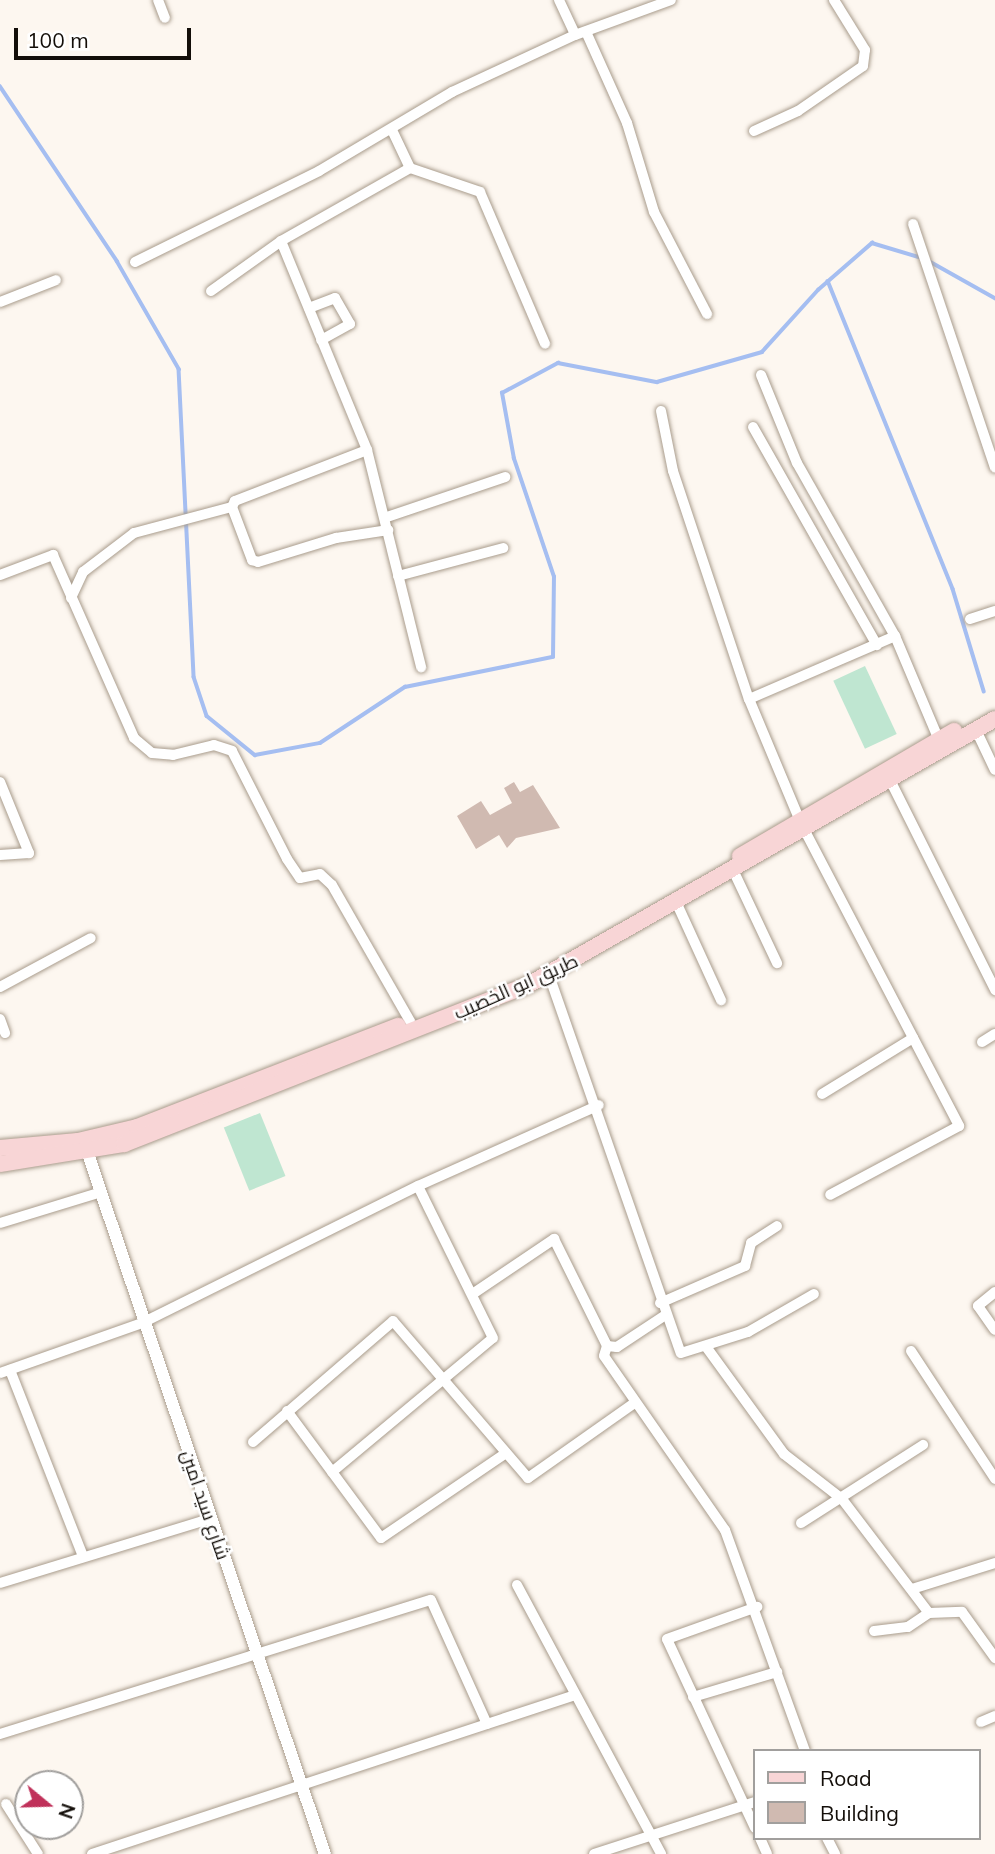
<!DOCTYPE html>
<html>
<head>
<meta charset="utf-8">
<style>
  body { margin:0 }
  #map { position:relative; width:995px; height:1854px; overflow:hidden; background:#fdf7f0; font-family:Mulish,Cairo,sans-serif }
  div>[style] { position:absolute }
  .green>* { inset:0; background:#bfe6d1; transform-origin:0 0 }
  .stream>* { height:3.5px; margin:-1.75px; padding:0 1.75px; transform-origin:1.75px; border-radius:1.75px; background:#a5bef1 }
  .building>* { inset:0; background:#d0bab1 }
  .roads { filter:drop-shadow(0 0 2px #a99c8c) drop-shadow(0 0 2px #a99c8c) }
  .minor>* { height:10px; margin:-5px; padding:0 5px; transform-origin:5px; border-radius:5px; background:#fff }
  .tertiary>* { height:12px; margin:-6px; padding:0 6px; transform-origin:6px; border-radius:6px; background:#fff }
  .primary>* { height:16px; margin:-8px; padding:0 8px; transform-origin:8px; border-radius:8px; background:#f8d5d6 }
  span { translate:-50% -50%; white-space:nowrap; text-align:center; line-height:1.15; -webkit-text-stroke:5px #fff; paint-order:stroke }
  .street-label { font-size:19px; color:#130e09 }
  .legend { position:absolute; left:753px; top:1749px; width:228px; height:91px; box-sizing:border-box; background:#fff; border:2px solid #a19f9d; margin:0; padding:9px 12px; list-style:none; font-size:21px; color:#130e09 }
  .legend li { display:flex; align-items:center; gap:14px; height:35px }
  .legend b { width:35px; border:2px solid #a19f9d }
  .north { position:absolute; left:14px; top:1770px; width:70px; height:70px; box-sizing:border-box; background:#fff; border:2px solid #a19f9d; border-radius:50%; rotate:109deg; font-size:19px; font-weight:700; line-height:28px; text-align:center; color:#130e09 }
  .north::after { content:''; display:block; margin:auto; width:24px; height:32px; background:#c0315a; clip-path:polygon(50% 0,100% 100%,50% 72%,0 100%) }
  .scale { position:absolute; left:14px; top:28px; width:177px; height:32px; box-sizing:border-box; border:4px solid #130e09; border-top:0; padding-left:9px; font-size:21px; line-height:24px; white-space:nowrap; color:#130e09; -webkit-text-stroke:5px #fff; paint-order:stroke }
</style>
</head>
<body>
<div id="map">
  <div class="green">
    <i style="left:865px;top:666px;width:75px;height:35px;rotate:65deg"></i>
    <i style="left:260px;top:1113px;width:68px;height:39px;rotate:68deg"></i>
  </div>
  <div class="stream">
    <i style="left:0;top:86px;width:211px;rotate:56.2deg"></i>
    <i style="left:117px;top:261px;width:125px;rotate:60.1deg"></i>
    <i style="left:179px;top:369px;width:308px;rotate:87.2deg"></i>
    <i style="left:194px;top:677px;width:41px;rotate:71.6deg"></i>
    <i style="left:207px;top:716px;width:62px;rotate:39.1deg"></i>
    <i style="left:255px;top:755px;width:66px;rotate:-10.5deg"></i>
    <i style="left:320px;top:743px;width:102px;rotate:-33.4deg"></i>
    <i style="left:405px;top:687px;width:151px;rotate:-11.5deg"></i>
    <i style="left:553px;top:657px;width:80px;rotate:-89.3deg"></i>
    <i style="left:554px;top:577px;width:125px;rotate:-108.7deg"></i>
    <i style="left:514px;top:459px;width:67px;rotate:-100.3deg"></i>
    <i style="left:502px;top:393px;width:64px;rotate:-28.2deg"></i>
    <i style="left:558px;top:363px;width:101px;rotate:10.9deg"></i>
    <i style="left:657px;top:382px;width:109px;rotate:-15.9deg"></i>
    <i style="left:762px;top:352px;width:84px;rotate:-47.9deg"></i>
    <i style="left:818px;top:290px;width:72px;rotate:-41deg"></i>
    <i style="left:872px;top:243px;width:52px;rotate:16.7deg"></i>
    <i style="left:929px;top:261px;width:76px;rotate:29.3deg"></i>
    <i style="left:828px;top:281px;width:332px;rotate:67.9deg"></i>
    <i style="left:953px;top:589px;width:107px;rotate:73.1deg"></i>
  </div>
  <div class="building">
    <i style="clip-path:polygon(514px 782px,520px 792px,533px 785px,560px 828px,516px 838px,507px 848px,499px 835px,476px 849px,457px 816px,481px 801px,490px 815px,512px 803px,504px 788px)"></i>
  </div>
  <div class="roads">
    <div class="minor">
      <i style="left:158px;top:0;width:19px;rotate:69deg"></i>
      <i style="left:559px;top:0;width:38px;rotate:65deg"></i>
      <i style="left:587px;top:34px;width:98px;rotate:65.8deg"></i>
      <i style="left:627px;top:123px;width:93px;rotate:73.1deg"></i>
      <i style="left:654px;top:212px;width:115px;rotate:62.5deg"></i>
      <i style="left:754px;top:131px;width:48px;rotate:-24.4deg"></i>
      <i style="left:798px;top:111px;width:79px;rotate:-34.7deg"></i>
      <i style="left:863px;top:66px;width:16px;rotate:-83deg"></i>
      <i style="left:865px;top:50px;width:59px;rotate:-121.8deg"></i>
      <i style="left:410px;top:168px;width:74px;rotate:18.9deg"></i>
      <i style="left:480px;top:192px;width:165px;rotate:66.8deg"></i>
      <i style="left:913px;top:224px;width:257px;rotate:71.4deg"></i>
      <i style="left:281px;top:241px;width:226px;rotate:67.6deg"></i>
      <i style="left:367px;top:450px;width:224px;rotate:76deg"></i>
      <i style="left:135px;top:262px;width:205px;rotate:-26.3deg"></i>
      <i style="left:319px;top:171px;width:155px;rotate:-30.7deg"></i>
      <i style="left:452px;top:92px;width:136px;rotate:-24.9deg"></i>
      <i style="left:575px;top:35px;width:102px;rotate:-20deg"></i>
      <i style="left:211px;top:291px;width:86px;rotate:-35.5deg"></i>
      <i style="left:281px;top:241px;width:148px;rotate:-29.5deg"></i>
      <i style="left:410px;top:168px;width:42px;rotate:-115.3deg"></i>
      <i style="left:0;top:302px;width:60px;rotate:-21.4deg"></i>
      <i style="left:309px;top:308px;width:28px;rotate:-21deg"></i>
      <i style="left:335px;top:298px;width:30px;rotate:60deg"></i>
      <i style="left:350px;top:324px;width:33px;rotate:151deg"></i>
      <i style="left:761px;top:375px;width:95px;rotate:67.8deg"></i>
      <i style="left:797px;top:463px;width:199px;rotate:60.5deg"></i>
      <i style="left:895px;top:636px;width:113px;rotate:67.1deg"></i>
      <i style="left:661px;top:411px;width:61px;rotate:78.7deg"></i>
      <i style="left:673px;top:471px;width:240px;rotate:71.6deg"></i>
      <i style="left:749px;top:699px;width:132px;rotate:67.3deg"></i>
      <i style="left:753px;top:427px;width:251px;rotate:60.4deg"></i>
      <i style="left:367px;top:450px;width:142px;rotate:158.9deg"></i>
      <i style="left:235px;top:501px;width:7px;rotate:117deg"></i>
      <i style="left:232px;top:507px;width:57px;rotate:69.3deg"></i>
      <i style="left:252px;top:560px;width:6px;rotate:18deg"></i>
      <i style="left:258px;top:562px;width:82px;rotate:-17.1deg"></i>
      <i style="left:336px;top:538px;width:53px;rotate:-8.7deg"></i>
      <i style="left:387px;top:517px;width:125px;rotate:-18.7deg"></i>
      <i style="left:0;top:575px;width:57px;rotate:-20.7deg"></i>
      <i style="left:53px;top:555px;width:200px;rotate:66.1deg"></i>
      <i style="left:134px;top:738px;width:23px;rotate:40deg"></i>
      <i style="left:152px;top:753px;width:21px;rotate:5deg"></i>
      <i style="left:173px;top:755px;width:42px;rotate:-13.7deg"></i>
      <i style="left:214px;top:745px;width:19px;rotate:18deg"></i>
      <i style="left:232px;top:751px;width:121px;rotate:63deg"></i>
      <i style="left:287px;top:859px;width:23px;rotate:56deg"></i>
      <i style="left:300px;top:878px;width:20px;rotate:-11deg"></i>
      <i style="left:320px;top:874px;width:16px;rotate:43deg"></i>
      <i style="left:332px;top:885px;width:157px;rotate:60.2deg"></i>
      <i style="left:398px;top:576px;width:109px;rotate:-14.9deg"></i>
      <i style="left:71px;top:598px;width:29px;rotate:-65deg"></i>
      <i style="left:83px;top:572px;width:64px;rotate:-37.4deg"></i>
      <i style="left:134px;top:533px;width:101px;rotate:-14.9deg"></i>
      <i style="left:970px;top:619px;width:26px;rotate:-18deg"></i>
      <i style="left:749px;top:699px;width:159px;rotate:-23.3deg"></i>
      <i style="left:976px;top:730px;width:44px;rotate:64.6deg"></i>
      <i style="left:0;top:782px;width:77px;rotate:67.8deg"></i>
      <i style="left:29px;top:853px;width:29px;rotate:176deg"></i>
      <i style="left:891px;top:782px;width:233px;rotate:63.4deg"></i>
      <i style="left:805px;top:831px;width:333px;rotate:62.4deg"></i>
      <i style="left:959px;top:1126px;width:146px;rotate:151.9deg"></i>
      <i style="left:734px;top:872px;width:101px;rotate:64.7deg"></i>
      <i style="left:677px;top:904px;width:106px;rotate:65.4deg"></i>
      <i style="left:549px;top:975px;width:400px;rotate:70.8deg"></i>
      <i style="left:681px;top:1353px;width:70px;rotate:-17.4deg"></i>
      <i style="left:748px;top:1332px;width:76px;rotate:-29.9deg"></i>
      <i style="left:0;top:987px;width:103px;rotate:-28.3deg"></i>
      <i style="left:0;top:1019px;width:15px;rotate:70deg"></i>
      <i style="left:982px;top:1042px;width:15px;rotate:-32deg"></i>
      <i style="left:822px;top:1094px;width:107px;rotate:-31.6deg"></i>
      <i style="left:0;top:1223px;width:102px;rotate:-17deg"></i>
      <i style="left:995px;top:1292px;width:22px;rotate:141deg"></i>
      <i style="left:978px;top:1306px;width:29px;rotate:55deg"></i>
      <i style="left:474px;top:1293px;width:97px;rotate:-34deg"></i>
      <i style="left:554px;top:1239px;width:119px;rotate:63.6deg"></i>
      <i style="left:607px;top:1346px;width:10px;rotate:107deg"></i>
      <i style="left:604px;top:1356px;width:212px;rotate:55.2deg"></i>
      <i style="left:725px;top:1530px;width:235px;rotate:70.1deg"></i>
      <i style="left:660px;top:1303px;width:93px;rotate:-23.5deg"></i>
      <i style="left:745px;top:1266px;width:24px;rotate:-75deg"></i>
      <i style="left:751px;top:1243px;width:31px;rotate:-33deg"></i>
      <i style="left:607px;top:1346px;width:10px;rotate:6deg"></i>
      <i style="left:617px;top:1347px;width:56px;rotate:-33.4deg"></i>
      <i style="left:707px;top:1348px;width:131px;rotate:54deg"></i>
      <i style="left:784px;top:1454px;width:73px;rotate:37.8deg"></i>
      <i style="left:842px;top:1499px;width:143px;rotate:52.7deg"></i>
      <i style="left:929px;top:1613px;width:33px;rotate:-2deg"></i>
      <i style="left:962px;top:1612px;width:57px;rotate:54.3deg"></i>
      <i style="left:911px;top:1351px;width:153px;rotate:56.7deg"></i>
      <i style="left:10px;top:1370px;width:200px;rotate:68.6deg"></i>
      <i style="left:0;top:1373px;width:151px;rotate:-19.4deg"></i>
      <i style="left:142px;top:1323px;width:308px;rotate:-26.4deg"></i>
      <i style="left:418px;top:1186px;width:198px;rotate:-24.1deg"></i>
      <i style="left:287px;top:1411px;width:158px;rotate:53.5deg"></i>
      <i style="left:381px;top:1538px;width:151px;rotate:-34.2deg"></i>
      <i style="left:253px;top:1442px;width:185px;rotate:-40.8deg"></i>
      <i style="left:393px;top:1321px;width:207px;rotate:49.3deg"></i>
      <i style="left:528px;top:1478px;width:128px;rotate:-35.2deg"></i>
      <i style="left:332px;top:1472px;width:209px;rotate:-39.8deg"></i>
      <i style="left:493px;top:1338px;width:169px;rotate:-116.3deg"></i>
      <i style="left:801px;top:1523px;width:145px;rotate:-32.6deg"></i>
      <i style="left:0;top:1583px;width:219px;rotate:-17deg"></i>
      <i style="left:517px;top:1585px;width:305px;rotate:61.8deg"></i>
      <i style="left:912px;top:1589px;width:87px;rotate:-17.4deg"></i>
      <i style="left:874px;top:1631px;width:34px;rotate:-7deg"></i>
      <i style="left:908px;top:1627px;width:25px;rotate:-34deg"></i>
      <i style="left:693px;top:1697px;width:88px;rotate:-16.6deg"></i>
      <i style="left:981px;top:1722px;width:15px;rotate:-23deg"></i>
      <i style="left:0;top:1734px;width:451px;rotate:-17.3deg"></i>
      <i style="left:431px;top:1600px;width:136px;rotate:65.7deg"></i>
      <i style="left:6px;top:1804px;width:59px;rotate:57.4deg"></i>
      <i style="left:755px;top:1828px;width:208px;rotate:-115deg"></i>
      <i style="left:667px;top:1639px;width:96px;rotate:-19.6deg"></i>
      <i style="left:760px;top:1838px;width:17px;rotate:66deg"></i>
      <i style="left:827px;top:1838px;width:18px;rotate:63deg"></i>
      <i style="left:92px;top:1854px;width:508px;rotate:-18.22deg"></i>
      <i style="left:594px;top:1854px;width:169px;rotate:-17.9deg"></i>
    </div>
    <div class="tertiary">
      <i style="left:88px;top:1154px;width:739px;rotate:71.3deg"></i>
    </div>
    <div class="primary">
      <i style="left:740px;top:856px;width:248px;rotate:-30.3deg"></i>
      <i style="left:0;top:1148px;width:78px;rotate:-5.1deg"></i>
      <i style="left:78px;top:1141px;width:61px;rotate:-13.3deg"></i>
      <i style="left:137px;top:1127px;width:280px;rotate:-21.2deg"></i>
      <i style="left:0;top:1164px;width:126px;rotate:-9.2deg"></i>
      <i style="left:124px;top:1144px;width:434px;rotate:-21.5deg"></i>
      <i style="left:528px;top:985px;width:537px;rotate:-29.67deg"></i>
    </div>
  </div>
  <div class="street-label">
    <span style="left:516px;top:987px;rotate:-24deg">طريق ابو الخصيب</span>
    <span style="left:205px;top:1505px;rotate:71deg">شارع سيد امين</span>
  </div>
  <ul class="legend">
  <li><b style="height:9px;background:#f8d5d6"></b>Road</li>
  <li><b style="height:19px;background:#d0bab1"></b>Building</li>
  </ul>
  <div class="north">N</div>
  <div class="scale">100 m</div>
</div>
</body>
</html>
